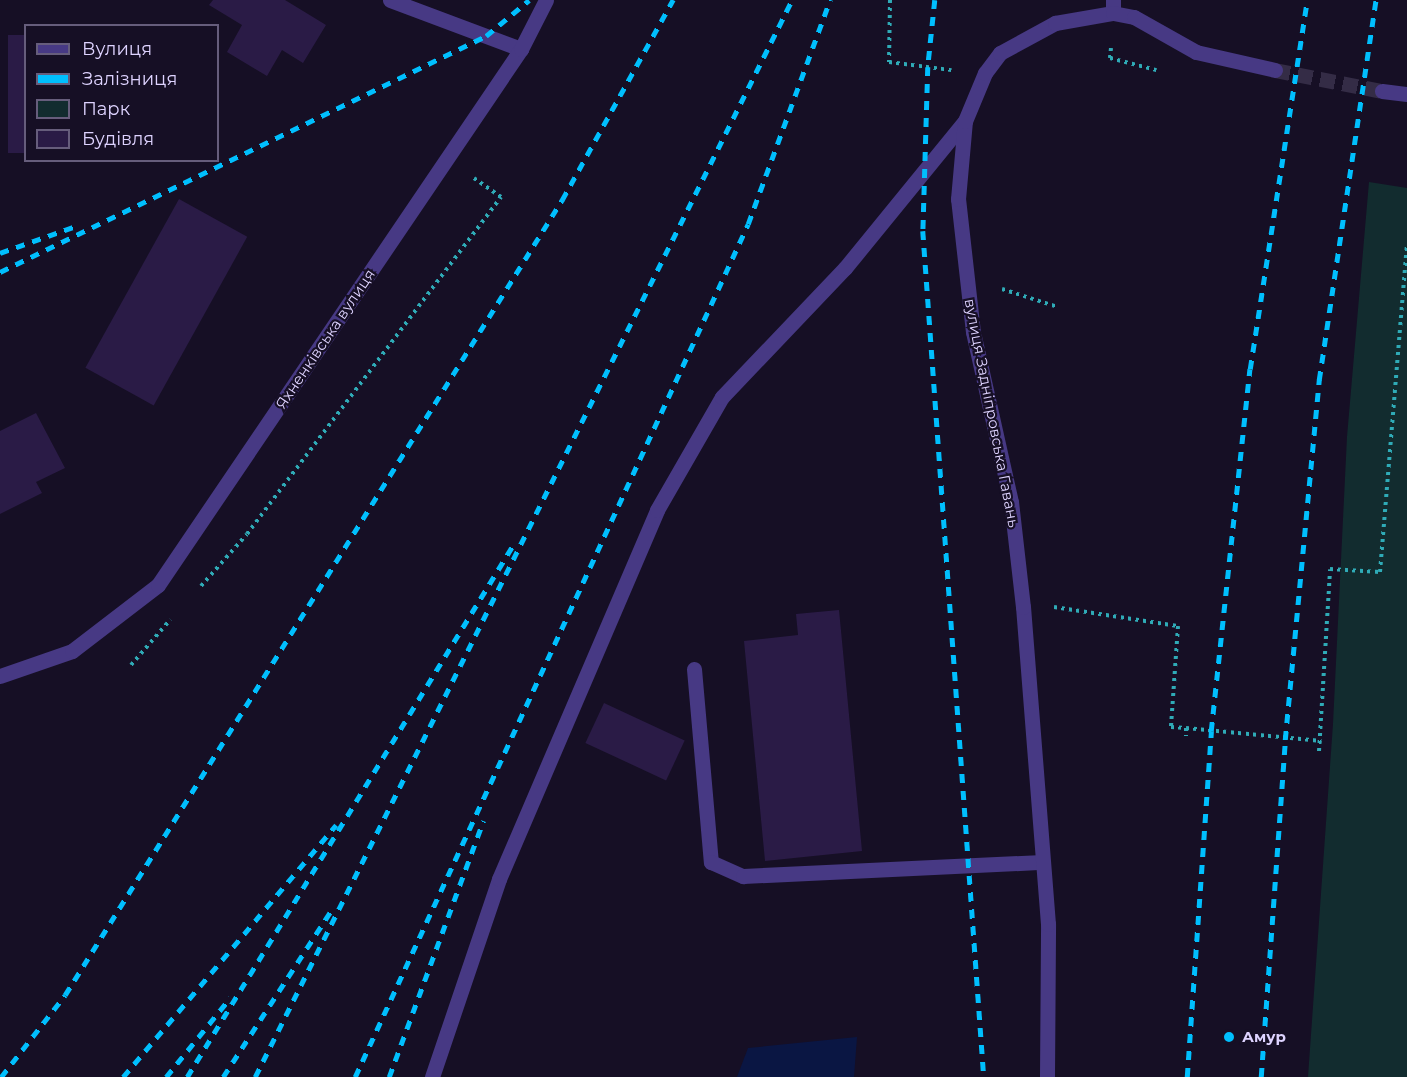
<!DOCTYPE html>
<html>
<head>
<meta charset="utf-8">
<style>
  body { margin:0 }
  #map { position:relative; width:1407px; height:1077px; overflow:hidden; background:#160f25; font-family:Montserrat,sans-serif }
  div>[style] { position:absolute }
  .green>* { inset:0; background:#122c2f }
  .water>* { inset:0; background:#0a1643 }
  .building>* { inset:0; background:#2a1b46; transform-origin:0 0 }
  .minor-tunnel>* { height:15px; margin-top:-7.5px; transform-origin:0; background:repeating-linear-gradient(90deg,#342c46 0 15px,transparent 0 23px) }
  .path>* { height:4px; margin-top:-2px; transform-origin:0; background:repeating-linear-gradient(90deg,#2fabb7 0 3px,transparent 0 7.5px) }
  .service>* { height:15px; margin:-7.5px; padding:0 7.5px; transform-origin:7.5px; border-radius:7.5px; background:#473984 }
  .minor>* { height:15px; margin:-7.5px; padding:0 7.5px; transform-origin:7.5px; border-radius:7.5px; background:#473984 }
  .tertiary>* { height:15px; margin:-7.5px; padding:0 7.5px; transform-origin:7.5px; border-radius:7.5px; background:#473984 }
  .rail>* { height:4.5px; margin-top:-2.25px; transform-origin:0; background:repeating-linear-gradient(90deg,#00bffe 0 9px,transparent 0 17px) }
  .dots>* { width:16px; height:16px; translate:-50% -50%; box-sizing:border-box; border:3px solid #160f25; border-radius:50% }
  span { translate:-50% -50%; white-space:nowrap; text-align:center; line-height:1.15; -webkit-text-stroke:4.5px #160f25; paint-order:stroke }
  .street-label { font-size:15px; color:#ded3ff }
  .poi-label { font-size:15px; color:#ded3ff; font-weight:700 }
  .left { translate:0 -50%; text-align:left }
  .legend { position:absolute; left:24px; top:24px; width:195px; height:138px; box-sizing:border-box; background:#160f25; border:2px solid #665d7c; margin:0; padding:8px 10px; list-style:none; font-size:18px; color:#ded3ff }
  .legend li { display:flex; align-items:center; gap:12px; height:30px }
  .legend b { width:30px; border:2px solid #665d7c }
</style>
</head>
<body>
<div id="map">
  <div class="green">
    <i style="clip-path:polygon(1369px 182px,1407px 188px,1407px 1077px,1308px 1077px,1333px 724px,1347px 437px)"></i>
  </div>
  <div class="water">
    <i style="clip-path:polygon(857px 1037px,854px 1077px,737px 1077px,748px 1048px)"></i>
  </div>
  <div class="building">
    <i style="clip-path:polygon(213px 0,285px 0,326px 25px,303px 63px,282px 50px,267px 76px,227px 52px,242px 25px,209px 5px)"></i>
    <i style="left:8px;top:35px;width:18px;height:118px"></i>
    <i style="left:179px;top:199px;width:78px;height:193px;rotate:29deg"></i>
    <i style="clip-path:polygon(36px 413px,65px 468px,36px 482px,42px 493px,0 514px,0 431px)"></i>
    <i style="clip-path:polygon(839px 610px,862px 851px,765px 861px,744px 641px,798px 635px,796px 614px)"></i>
    <i style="left:604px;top:703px;width:89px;height:44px;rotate:25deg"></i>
  </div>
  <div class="minor-tunnel">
    <i style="left:1275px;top:70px;width:109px;rotate:11.1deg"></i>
  </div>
  <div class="path">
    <i style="left:890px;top:0;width:62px;rotate:90.9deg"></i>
    <i style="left:889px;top:62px;width:63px;rotate:7.4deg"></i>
    <i style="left:1111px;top:48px;width:10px;rotate:96deg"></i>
    <i style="left:1110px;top:58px;width:48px;rotate:14.6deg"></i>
    <i style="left:1002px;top:289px;width:59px;rotate:17.8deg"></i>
    <i style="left:201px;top:586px;width:69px;rotate:-48.5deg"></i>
    <i style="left:247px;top:534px;width:422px;rotate:-53deg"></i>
    <i style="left:501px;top:197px;width:33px;rotate:-145deg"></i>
    <i style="left:1054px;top:607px;width:125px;rotate:8.7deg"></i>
    <i style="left:1178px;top:626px;width:101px;rotate:94deg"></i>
    <i style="left:1171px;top:727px;width:15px;rotate:4deg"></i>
    <i style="left:1186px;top:728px;width:8px;rotate:90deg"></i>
    <i style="left:131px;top:665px;width:60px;rotate:-49.1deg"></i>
    <i style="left:1186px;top:728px;width:136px;rotate:5.5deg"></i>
    <i style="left:1319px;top:751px;width:182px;rotate:-86.5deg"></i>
    <i style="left:1330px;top:569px;width:50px;rotate:3.4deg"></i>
    <i style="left:1380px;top:572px;width:328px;rotate:-85.3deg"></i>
  </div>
  <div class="service">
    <i style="left:390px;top:0;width:140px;rotate:20.5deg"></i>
    <i style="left:1113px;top:13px;width:13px;rotate:-90deg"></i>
    <i style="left:694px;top:669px;width:194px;rotate:85deg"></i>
    <i style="left:711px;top:862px;width:35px;rotate:24deg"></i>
    <i style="left:743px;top:876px;width:300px;rotate:-2.7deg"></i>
    <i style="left:432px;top:1077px;width:209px;rotate:-71.3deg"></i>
    <i style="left:499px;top:879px;width:401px;rotate:-66.8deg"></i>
    <i style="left:657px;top:510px;width:130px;rotate:-60.1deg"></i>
    <i style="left:722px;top:397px;width:178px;rotate:-46.4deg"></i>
    <i style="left:845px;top:268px;width:190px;rotate:-50.8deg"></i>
  </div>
  <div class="minor">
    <i style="left:1382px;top:91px;width:25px;rotate:7deg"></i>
    <i style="left:1047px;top:1077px;width:153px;rotate:-89.6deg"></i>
    <i style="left:1048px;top:924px;width:318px;rotate:-94.5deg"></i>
    <i style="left:1023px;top:607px;width:106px;rotate:-96.5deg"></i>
    <i style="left:1011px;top:502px;width:174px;rotate:-102.6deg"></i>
    <i style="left:973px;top:332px;width:134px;rotate:-96.4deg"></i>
    <i style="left:958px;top:199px;width:78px;rotate:-84.9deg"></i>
    <i style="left:965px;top:121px;width:52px;rotate:-67.4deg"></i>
    <i style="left:985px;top:73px;width:25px;rotate:-53deg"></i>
    <i style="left:1000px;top:53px;width:63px;rotate:-28.6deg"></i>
    <i style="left:1055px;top:23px;width:59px;rotate:-9.8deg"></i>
    <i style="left:1113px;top:13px;width:21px;rotate:11deg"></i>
    <i style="left:1134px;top:17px;width:71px;rotate:29.4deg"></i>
    <i style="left:1196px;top:52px;width:81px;rotate:12.8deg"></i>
  </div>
  <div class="tertiary">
    <i style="left:0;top:676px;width:76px;rotate:-19.1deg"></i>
    <i style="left:72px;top:651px;width:108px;rotate:-37.5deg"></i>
    <i style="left:158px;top:585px;width:647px;rotate:-55.89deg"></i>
    <i style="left:521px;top:49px;width:55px;rotate:-63deg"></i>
  </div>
  <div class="rail">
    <i style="left:935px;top:0;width:67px;rotate:96deg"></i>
    <i style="left:928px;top:67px;width:164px;rotate:91.7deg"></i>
    <i style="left:923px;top:231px;width:848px;rotate:85.88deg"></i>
    <i style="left:0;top:253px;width:84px;rotate:-19.5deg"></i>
    <i style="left:0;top:272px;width:540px;rotate:-25.9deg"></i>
    <i style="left:486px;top:36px;width:56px;rotate:-39.9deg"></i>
    <i style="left:1px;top:1077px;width:104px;rotate:-52deg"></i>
    <i style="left:65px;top:995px;width:938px;rotate:-57.99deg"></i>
    <i style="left:562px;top:200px;width:229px;rotate:-61deg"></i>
    <i style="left:123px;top:1077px;width:330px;rotate:-49.8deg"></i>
    <i style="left:166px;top:1077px;width:102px;rotate:-51deg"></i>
    <i style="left:187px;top:1077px;width:628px;rotate:-58.49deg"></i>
    <i style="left:223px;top:1077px;width:198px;rotate:-57deg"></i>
    <i style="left:255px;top:1077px;width:1203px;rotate:-63.5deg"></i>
    <i style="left:355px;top:1077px;width:939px;rotate:-65.26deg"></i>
    <i style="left:748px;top:224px;width:239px;rotate:-69.9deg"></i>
    <i style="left:389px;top:1077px;width:273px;rotate:-69.8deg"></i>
    <i style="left:1187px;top:1077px;width:347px;rotate:-86deg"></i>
    <i style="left:1211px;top:731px;width:364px;rotate:-83.9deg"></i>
    <i style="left:1250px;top:369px;width:373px;rotate:-81.2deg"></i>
    <i style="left:1261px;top:1077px;width:338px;rotate:-85.9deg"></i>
    <i style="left:1285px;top:740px;width:362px;rotate:-84.6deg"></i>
    <i style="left:1319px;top:380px;width:384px;rotate:-81.5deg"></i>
  </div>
  <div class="dots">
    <i style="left:1229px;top:1037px;background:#00bffe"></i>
  </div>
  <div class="street-label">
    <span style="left:325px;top:339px;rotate:-56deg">Яхненківська вулиця</span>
    <span style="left:992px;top:413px;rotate:79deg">вулиця Задніпровська Гавань</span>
  </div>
  <div class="poi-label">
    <span class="left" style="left:1242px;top:1037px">Амур</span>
  </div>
  <ul class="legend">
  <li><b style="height:8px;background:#473984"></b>Вулиця</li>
  <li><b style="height:8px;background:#00bffe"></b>Залізниця</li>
  <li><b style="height:16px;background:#122c2f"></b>Парк</li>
  <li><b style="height:16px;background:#2a1b46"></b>Будівля</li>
  </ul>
</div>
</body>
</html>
